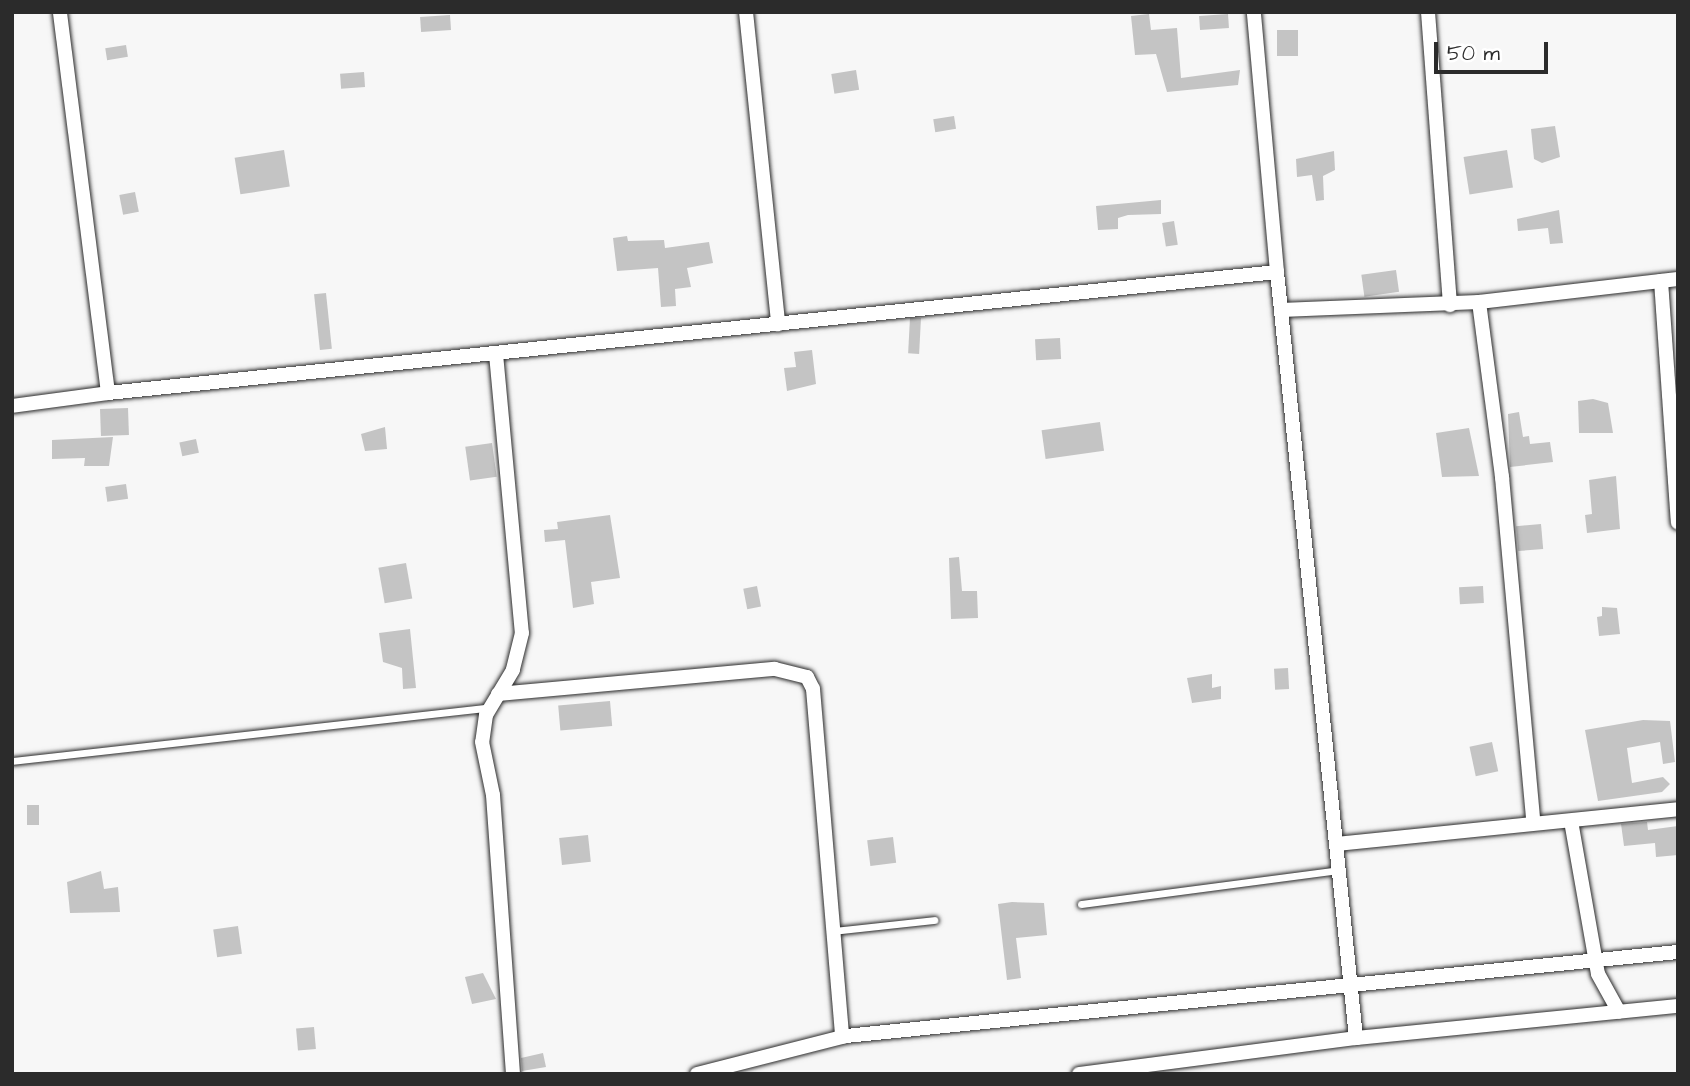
<!DOCTYPE html>
<html>
<head>
<meta charset="utf-8">
<style>
  body { margin:0 }
  #map { position:relative; width:1690px; height:1086px; overflow:hidden; background:#f7f7f7; font-family:"Architects Daughter",sans-serif }
  div>[style] { position:absolute }
  .building>* { inset:0; background:#c4c4c4; transform-origin:0 0 }
  .roads { filter:drop-shadow(0 0 2px #2b2b2b) drop-shadow(0 0 2px #2b2b2b) }
  .service>* { height:7px; margin:-3.5px; padding:0 3.5px; transform-origin:3.5px; border-radius:3.5px; background:#fff }
  .minor>* { height:14px; margin:-7px; padding:0 7px; transform-origin:7px; border-radius:7px; background:#fff }
  span { translate:-50% -50%; white-space:nowrap; text-align:center; line-height:1.15; -webkit-text-stroke:5px #fff; paint-order:stroke }
  .frame { position:absolute; inset:0; border:14px solid #2b2b2b; pointer-events:none }
  .scale { position:absolute; left:1434px; top:42px; width:114px; height:32px; box-sizing:border-box; border:4px solid #2b2b2b; border-top:0; padding-left:9px; font-size:21px; line-height:24px; white-space:nowrap; color:#2b2b2b; -webkit-text-stroke:5px #fff; paint-order:stroke }
</style>
</head>
<body>
<div id="map">
  <div class="building">
    <i style="clip-path:polygon(1149px 14px,1151px 30px,1177px 28px,1181px 78px,1240px 70px,1238px 85px,1167px 92px,1156px 54px,1135px 55px,1131px 16px)"></i>
    <i style="left:1228px;top:14px;width:14px;height:29px;rotate:86deg"></i>
    <i style="left:450px;top:15px;width:15px;height:30px;rotate:86deg"></i>
    <i style="left:1277px;top:30px;width:21px;height:26px"></i>
    <i style="left:126px;top:45px;width:12px;height:21px;rotate:81deg"></i>
    <i style="left:856px;top:70px;width:20px;height:25px;rotate:81deg"></i>
    <i style="left:364px;top:72px;width:15px;height:24px;rotate:86deg"></i>
    <i style="left:954px;top:116px;width:13px;height:21px;rotate:81deg"></i>
    <i style="clip-path:polygon(1555px 126px,1560px 157px,1542px 163px,1534px 159px,1531px 129px)"></i>
    <i style="left:284px;top:150px;width:37px;height:50px;rotate:81deg"></i>
    <i style="left:1507px;top:150px;width:38px;height:44px;rotate:81deg"></i>
    <i style="clip-path:polygon(1334px 151px,1335px 170px,1323px 176px,1324px 200px,1316px 201px,1312px 175px,1297px 177px,1296px 159px)"></i>
    <i style="left:135px;top:192px;width:20px;height:16px;rotate:79deg"></i>
    <i style="clip-path:polygon(1161px 200px,1161px 214px,1128px 215px,1118px 218px,1118px 229px,1098px 230px,1096px 206px)"></i>
    <i style="clip-path:polygon(1559px 210px,1563px 243px,1550px 244px,1548px 228px,1518px 231px,1517px 219px)"></i>
    <i style="left:1174px;top:221px;width:24px;height:12px;rotate:81deg"></i>
    <i style="clip-path:polygon(627px 236px,628px 241px,664px 240px,665px 248px,709px 242px,713px 263px,687px 268px,691px 287px,675px 289px,676px 306px,661px 307px,658px 268px,617px 271px,613px 238px)"></i>
    <i style="left:1396px;top:270px;width:22px;height:35px;rotate:82deg"></i>
    <i style="left:326px;top:293px;width:56px;height:12px;rotate:84deg"></i>
    <i style="left:921px;top:318px;width:36px;height:11px;rotate:93deg"></i>
    <i style="left:1060px;top:338px;width:21px;height:25px;rotate:87deg"></i>
    <i style="clip-path:polygon(812px 350px,816px 384px,787px 391px,784px 368px,796px 367px,794px 352px)"></i>
    <i style="clip-path:polygon(1593px 399px,1608px 403px,1613px 433px,1579px 433px,1578px 401px)"></i>
    <i style="left:128px;top:408px;width:27px;height:28px;rotate:88deg"></i>
    <i style="clip-path:polygon(1519px 412px,1523px 437px,1529px 436px,1530px 444px,1550px 442px,1553px 462px,1510px 467px,1508px 414px)"></i>
    <i style="left:1100px;top:422px;width:29px;height:59px;rotate:82deg"></i>
    <i style="clip-path:polygon(385px 427px,387px 449px,365px 451px,361px 434px)"></i>
    <i style="clip-path:polygon(1469px 428px,1479px 476px,1442px 477px,1436px 433px)"></i>
    <i style="clip-path:polygon(113px 437px,109px 466px,84px 466px,85px 458px,52px 459px,52px 440px)"></i>
    <i style="left:196px;top:439px;width:14px;height:17px;rotate:78deg"></i>
    <i style="left:492px;top:443px;width:34px;height:27px;rotate:82deg"></i>
    <i style="clip-path:polygon(1616px 476px,1620px 529px,1587px 533px,1585px 515px,1592px 514px,1589px 480px)"></i>
    <i style="left:126px;top:484px;width:15px;height:21px;rotate:82deg"></i>
    <i style="clip-path:polygon(610px 515px,620px 578px,591px 582px,594px 604px,573px 608px,565px 540px,545px 542px,544px 530px,558px 529px,557px 522px)"></i>
    <i style="left:1541px;top:524px;width:25px;height:25px;rotate:85deg"></i>
    <i style="clip-path:polygon(959px 557px,962px 591px,977px 591px,978px 618px,951px 619px,949px 558px)"></i>
    <i style="left:406px;top:563px;width:36px;height:28px;rotate:80deg"></i>
    <i style="left:757px;top:586px;width:21px;height:14px;rotate:79deg"></i>
    <i style="left:1483px;top:586px;width:17px;height:24px;rotate:87deg"></i>
    <i style="clip-path:polygon(1602px 607px,1617px 608px,1620px 634px,1599px 636px,1597px 617px,1602px 616px)"></i>
    <i style="clip-path:polygon(410px 629px,416px 688px,403px 689px,402px 668px,383px 662px,379px 633px)"></i>
    <i style="left:1288px;top:668px;width:21px;height:14px;rotate:87deg"></i>
    <i style="clip-path:polygon(1212px 674px,1212px 688px,1221px 686px,1221px 699px,1192px 703px,1187px 678px)"></i>
    <i style="left:610px;top:701px;width:25px;height:52px;rotate:85deg"></i>
    <i style="clip-path:polygon(1643px 720px,1670px 721px,1675px 762px,1663px 764px,1660px 742px,1627px 748px,1632px 783px,1663px 777px,1670px 784px,1662px 792px,1598px 801px,1585px 730px)"></i>
    <i style="left:1492px;top:742px;width:30px;height:23px;rotate:78deg"></i>
    <i style="left:27px;top:805px;width:12px;height:20px"></i>
    <i style="clip-path:polygon(1647px 822px,1648px 830px,1678px 826px,1678px 855px,1656px 857px,1655px 843px,1624px 846px,1621px 824px)"></i>
    <i style="left:588px;top:835px;width:27px;height:29px;rotate:84deg"></i>
    <i style="left:893px;top:837px;width:26px;height:26px;rotate:83deg"></i>
    <i style="clip-path:polygon(101px 871px,104px 889px,118px 887px,120px 912px,70px 913px,67px 882px)"></i>
    <i style="clip-path:polygon(1012px 902px,1044px 903px,1047px 935px,1016px 938px,1021px 978px,1007px 980px,998px 904px)"></i>
    <i style="left:238px;top:926px;width:28px;height:25px;rotate:82deg"></i>
    <i style="clip-path:polygon(483px 973px,496px 999px,472px 1004px,465px 977px)"></i>
    <i style="left:314px;top:1027px;width:22px;height:18px;rotate:85deg"></i>
    <i style="clip-path:polygon(543px 1053px,546px 1067px,522px 1071px,521px 1058px)"></i>
  </div>
  <div class="roads">
    <div class="service">
      <i style="left:12px;top:761px;width:479px;rotate:-6.4deg"></i>
      <i style="left:1081px;top:904px;width:260px;rotate:-7.5deg"></i>
      <i style="left:833px;top:931px;width:102px;rotate:-6.2deg"></i>
    </div>
    <div class="minor">
      <i style="left:746px;top:12px;width:314px;rotate:84.1deg"></i>
      <i style="left:1428px;top:12px;width:294px;rotate:85.7deg"></i>
      <i style="left:1277px;top:272px;width:770px;rotate:84.11deg"></i>
      <i style="left:1661px;top:281px;width:242px;rotate:86deg"></i>
      <i style="left:1479px;top:302px;width:177px;rotate:82.5deg"></i>
      <i style="left:1502px;top:477px;width:344px;rotate:84.8deg"></i>
      <i style="left:1281px;top:310px;width:198px;rotate:-2.3deg"></i>
      <i style="left:1479px;top:302px;width:200px;rotate:-6.6deg"></i>
      <i style="left:496px;top:354px;width:280px;rotate:84.7deg"></i>
      <i style="left:522px;top:633px;width:38px;rotate:104deg"></i>
      <i style="left:513px;top:670px;width:52px;rotate:121deg"></i>
      <i style="left:486px;top:715px;width:27px;rotate:98deg"></i>
      <i style="left:482px;top:742px;width:54px;rotate:78.3deg"></i>
      <i style="left:493px;top:795px;width:280px;rotate:85.9deg"></i>
      <i style="left:108px;top:393px;width:1175px;rotate:-5.91deg"></i>
      <i style="left:1277px;top:272px;width:261px;rotate:-95.1deg"></i>
      <i style="left:12px;top:406px;width:97px;rotate:-7.7deg"></i>
      <i style="left:108px;top:393px;width:384px;rotate:-97.2deg"></i>
      <i style="left:498px;top:694px;width:278px;rotate:-5.2deg"></i>
      <i style="left:775px;top:669px;width:33px;rotate:14deg"></i>
      <i style="left:807px;top:677px;width:13px;rotate:63deg"></i>
      <i style="left:813px;top:689px;width:349px;rotate:85.2deg"></i>
      <i style="left:1571px;top:821px;width:155px;rotate:80deg"></i>
      <i style="left:1598px;top:974px;width:43px;rotate:61.1deg"></i>
      <i style="left:1336px;top:844px;width:344px;rotate:-5.8deg"></i>
      <i style="left:697px;top:1074px;width:154px;rotate:-14.3deg"></i>
      <i style="left:846px;top:1036px;width:836px;rotate:-5.77deg"></i>
      <i style="left:1079px;top:1074px;width:279px;rotate:-7.4deg"></i>
      <i style="left:1356px;top:1038px;width:324px;rotate:-5.7deg"></i>
    </div>
  </div>
  <div class="frame"></div>
  <div class="scale">50 m</div>
</div>
</body>
</html>
